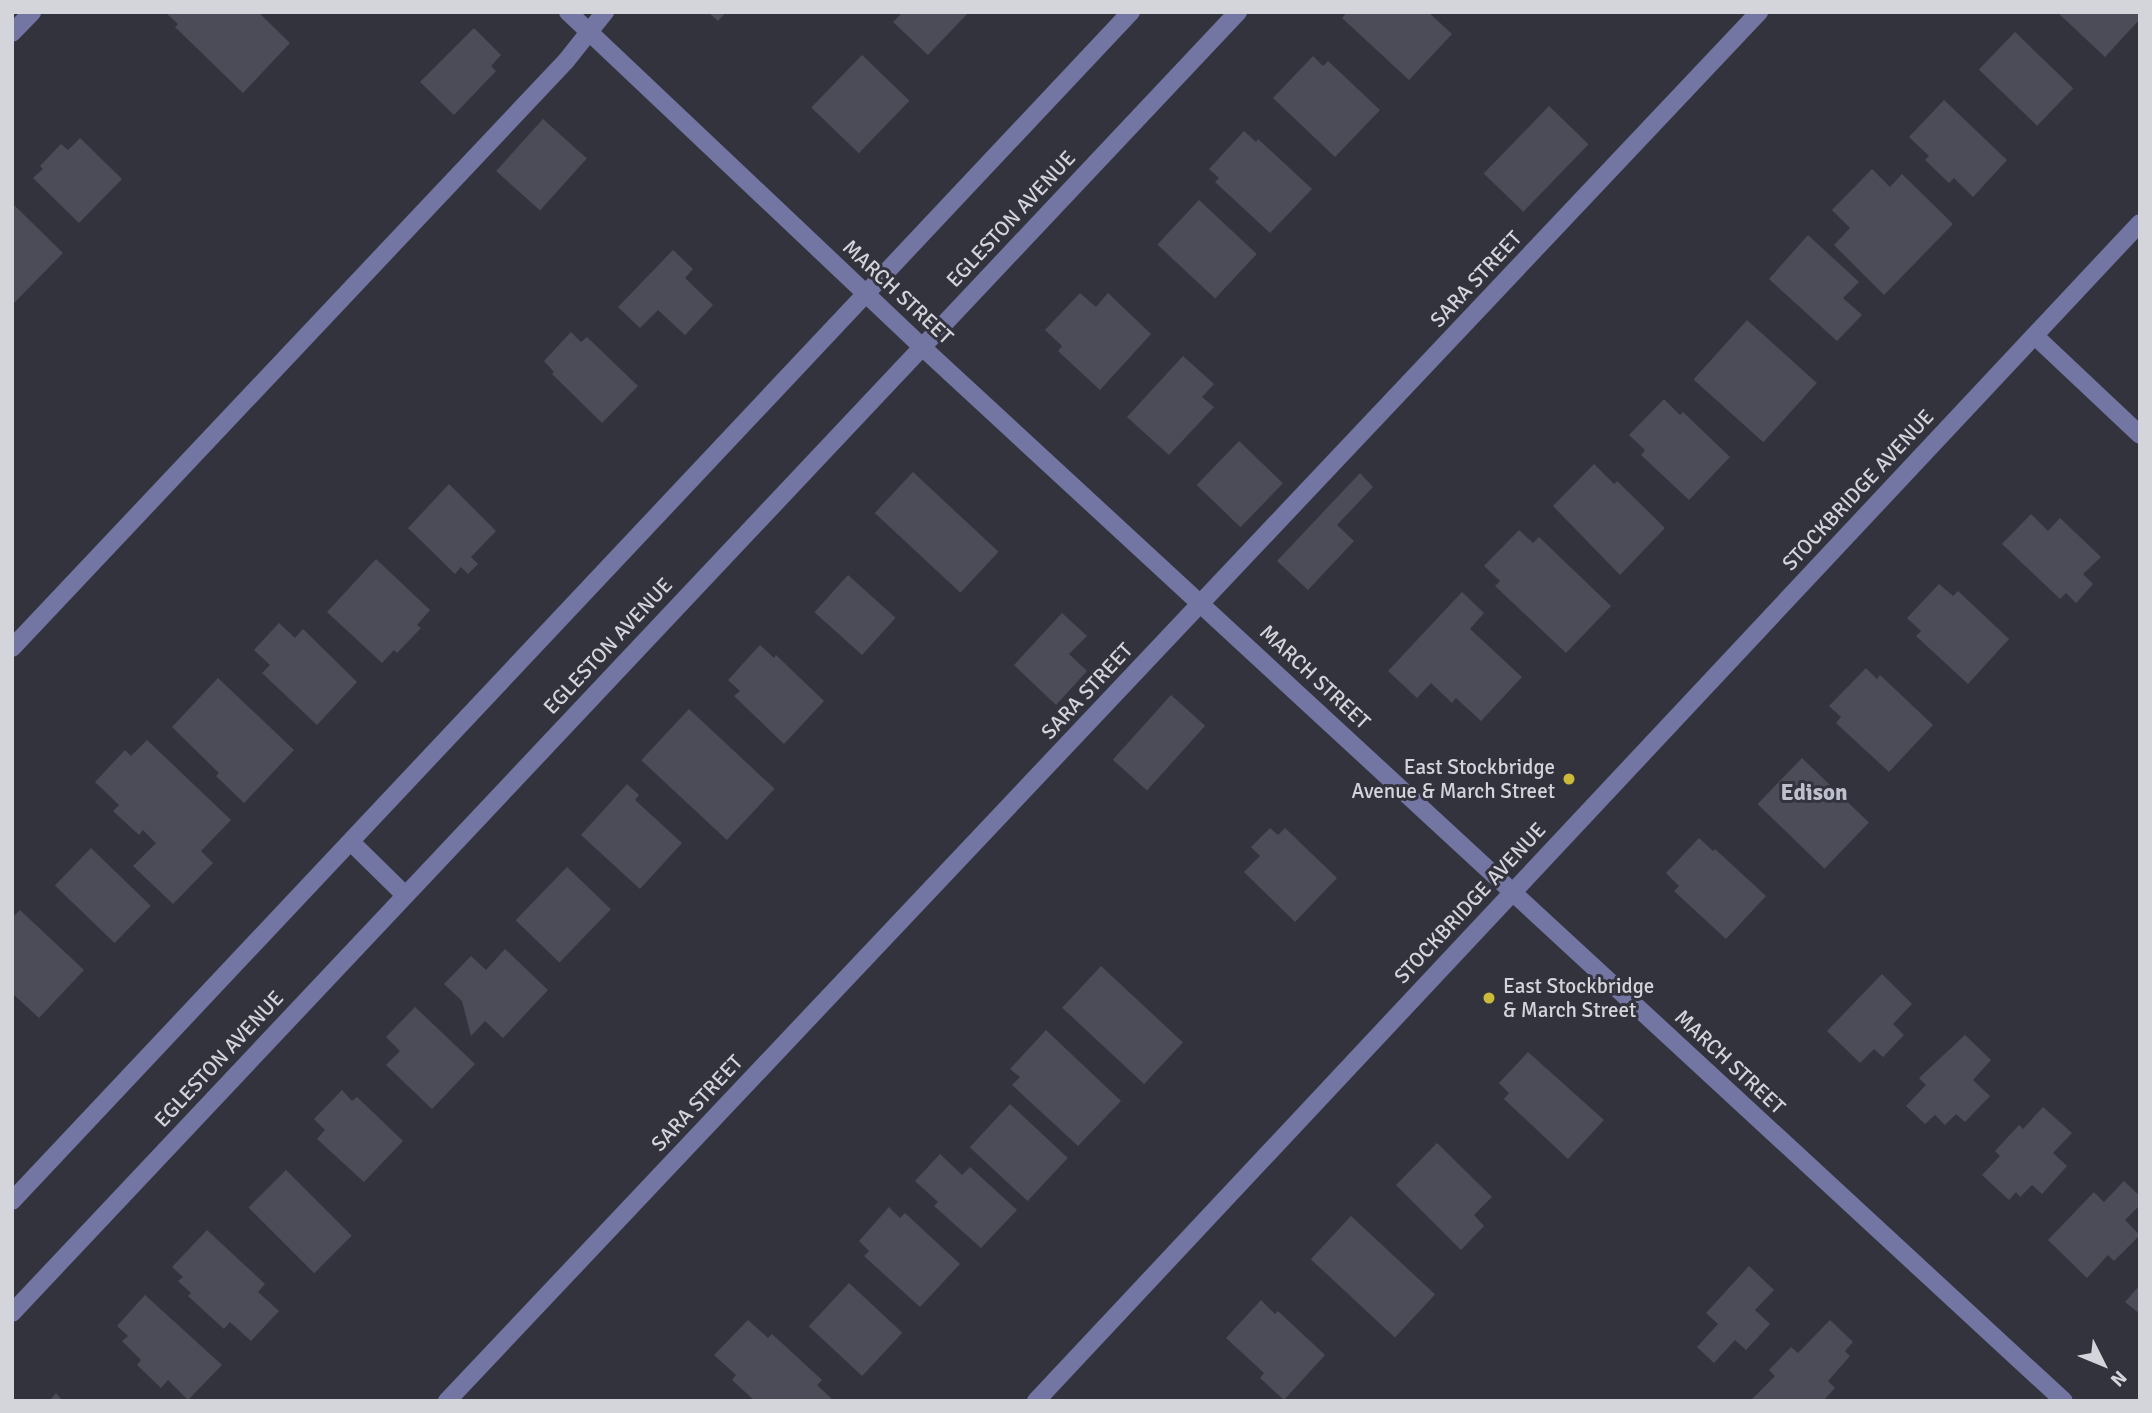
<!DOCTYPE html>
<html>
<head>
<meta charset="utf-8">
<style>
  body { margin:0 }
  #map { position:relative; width:2152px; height:1413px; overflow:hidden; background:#33333e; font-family:Signika,sans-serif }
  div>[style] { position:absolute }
  .building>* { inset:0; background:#4b4c57; transform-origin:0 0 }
  .minor>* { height:18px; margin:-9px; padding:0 9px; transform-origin:9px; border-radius:9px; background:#7375a3 }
  .dots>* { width:19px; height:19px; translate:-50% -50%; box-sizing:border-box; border:4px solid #33333e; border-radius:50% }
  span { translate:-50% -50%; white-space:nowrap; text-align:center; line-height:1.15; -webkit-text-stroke:6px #33333e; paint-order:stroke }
  .street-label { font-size:21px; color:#d4d4db }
  .poi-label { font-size:21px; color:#d4d4db }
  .right { translate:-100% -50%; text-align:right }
  .left { translate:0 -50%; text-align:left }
  .neighbourhood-label { font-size:23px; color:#bebfcd; font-weight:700 }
  .frame { position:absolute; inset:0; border:14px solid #d4d4db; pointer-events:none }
  .north { position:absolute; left:2068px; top:1329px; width:70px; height:70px; -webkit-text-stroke:5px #33333e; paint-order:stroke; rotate:133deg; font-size:19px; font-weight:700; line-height:28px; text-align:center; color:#d4d4db }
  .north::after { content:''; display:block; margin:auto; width:24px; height:32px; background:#d4d4db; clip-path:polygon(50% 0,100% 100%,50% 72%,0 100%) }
</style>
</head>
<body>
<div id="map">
  <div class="building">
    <i style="clip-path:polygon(165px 12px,258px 12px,290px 43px,243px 93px,175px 27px,178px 24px)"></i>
    <i style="clip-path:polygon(708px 12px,726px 12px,718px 21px)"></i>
    <i style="clip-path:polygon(903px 12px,969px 12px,928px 55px,893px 22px)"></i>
    <i style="clip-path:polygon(1347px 12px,1428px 12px,1452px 34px,1409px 80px,1342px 18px)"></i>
    <i style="clip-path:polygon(2057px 12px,2140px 12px,2140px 19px,2105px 57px)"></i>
    <i style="clip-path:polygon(474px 28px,501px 55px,491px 66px,496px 71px,454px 115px,420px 82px)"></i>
    <i style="left:2015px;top:32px;width:81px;height:52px;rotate:44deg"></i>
    <i style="left:862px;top:55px;width:66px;height:73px;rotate:44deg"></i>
    <i style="clip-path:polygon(1313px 56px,1323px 66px,1328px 61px,1380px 110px,1335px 157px,1273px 98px)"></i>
    <i style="clip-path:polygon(1944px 100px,2007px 160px,1973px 197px,1954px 178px,1949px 183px,1925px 160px,1929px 156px,1909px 137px)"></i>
    <i style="left:1549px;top:106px;width:55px;height:94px;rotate:44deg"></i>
    <i style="left:543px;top:119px;width:59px;height:70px;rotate:42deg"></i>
    <i style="clip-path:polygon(1244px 131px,1256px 142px,1258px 139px,1312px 189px,1270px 233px,1215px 182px,1219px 178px,1209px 169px)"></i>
    <i style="clip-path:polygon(80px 138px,122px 179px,79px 223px,33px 178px,43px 169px,40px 166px,61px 144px,68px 150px)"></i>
    <i style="clip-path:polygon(1872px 169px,1890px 187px,1902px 174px,1953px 224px,1884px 295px,1834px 245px,1850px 228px,1832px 210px)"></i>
    <i style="left:1199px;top:200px;width:79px;height:61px;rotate:43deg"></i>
    <i style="clip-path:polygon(12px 203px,63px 253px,14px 303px,12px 302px)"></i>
    <i style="clip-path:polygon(1808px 235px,1859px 282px,1843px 298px,1862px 315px,1837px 341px,1769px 279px)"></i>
    <i style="clip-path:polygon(673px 250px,693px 269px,685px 278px,713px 305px,685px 335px,658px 310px,640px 328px,618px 307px)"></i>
    <i style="clip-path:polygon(1080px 293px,1096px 307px,1108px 293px,1151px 334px,1100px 390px,1058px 351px,1062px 346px,1045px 330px)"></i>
    <i style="left:1747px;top:320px;width:94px;height:80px;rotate:42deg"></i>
    <i style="clip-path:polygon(571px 332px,581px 342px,587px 337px,638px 386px,602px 423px,552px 374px,554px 372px,544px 361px)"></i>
    <i style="clip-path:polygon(1183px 356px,1214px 384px,1202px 397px,1214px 407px,1169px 455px,1127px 417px)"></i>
    <i style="clip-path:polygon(1664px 399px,1680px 415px,1683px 412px,1730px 457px,1689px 500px,1641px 455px,1645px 450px,1629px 435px)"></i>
    <i style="left:1239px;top:441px;width:61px;height:61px;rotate:44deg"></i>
    <i style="clip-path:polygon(1594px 464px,1614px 484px,1617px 481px,1665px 528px,1620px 575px,1553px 506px)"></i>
    <i style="left:913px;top:472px;width:117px;height:56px;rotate:43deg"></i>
    <i style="clip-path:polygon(1360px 473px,1373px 487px,1337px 525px,1354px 541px,1308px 590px,1277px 561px)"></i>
    <i style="clip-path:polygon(449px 484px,496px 531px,471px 557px,478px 564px,468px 574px,461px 567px,455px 574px,408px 528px)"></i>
    <i style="clip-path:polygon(2031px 514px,2048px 531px,2060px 518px,2101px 557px,2083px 574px,2093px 584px,2076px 603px,2066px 593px,2060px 599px,2002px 544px)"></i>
    <i style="clip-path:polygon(1519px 530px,1533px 543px,1539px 537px,1611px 606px,1566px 653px,1495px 586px,1500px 581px,1484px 566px)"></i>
    <i style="clip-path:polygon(376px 559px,430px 610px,417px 625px,421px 628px,397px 653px,394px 650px,382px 663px,327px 612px)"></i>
    <i style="left:848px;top:575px;width:64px;height:50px;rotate:42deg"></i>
    <i style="clip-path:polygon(1939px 584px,1953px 596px,1958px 591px,2009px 639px,1968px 684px,1916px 636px,1921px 631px,1907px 618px)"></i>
    <i style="clip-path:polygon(1462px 592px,1484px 613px,1470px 629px,1522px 677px,1481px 721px,1456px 698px,1452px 703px,1431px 683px,1417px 698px,1388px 671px)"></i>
    <i style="clip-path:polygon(1062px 613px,1087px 636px,1069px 654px,1087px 671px,1056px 705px,1014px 665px)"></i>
    <i style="clip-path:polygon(279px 623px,295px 638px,303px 629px,357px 682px,317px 725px,262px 673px,270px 665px,254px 650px)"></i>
    <i style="clip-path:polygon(760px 645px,774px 658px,776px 655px,824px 701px,784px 744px,734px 696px,740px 691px,728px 680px)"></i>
    <i style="clip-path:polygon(1866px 668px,1877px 679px,1880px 675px,1933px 725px,1889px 772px,1836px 723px,1841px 717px,1829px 706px)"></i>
    <i style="clip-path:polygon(218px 678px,294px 750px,244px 803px,216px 776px,219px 773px,172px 727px)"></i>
    <i style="left:1171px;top:695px;width:46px;height:87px;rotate:42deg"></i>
    <i style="left:689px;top:709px;width:117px;height:70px;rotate:43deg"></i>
    <i style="clip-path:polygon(147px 740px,231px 820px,201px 851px,213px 863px,173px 904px,133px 866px,156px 843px,143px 830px,139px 835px,113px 811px,119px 805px,95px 782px,125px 750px,131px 756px)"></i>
    <i style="left:1802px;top:758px;width:93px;height:64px;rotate:44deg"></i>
    <i style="clip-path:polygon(627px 784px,639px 795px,635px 800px,682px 843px,640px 889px,581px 835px)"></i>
    <i style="clip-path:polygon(1270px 828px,1278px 835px,1285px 828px,1337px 878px,1295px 922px,1244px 872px,1260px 856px,1251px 847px)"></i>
    <i style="clip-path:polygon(1699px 838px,1713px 851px,1715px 849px,1766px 896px,1726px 939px,1674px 891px,1679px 886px,1666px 873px)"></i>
    <i style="left:91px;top:848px;width:83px;height:52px;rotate:44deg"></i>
    <i style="left:567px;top:867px;width:61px;height:74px;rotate:44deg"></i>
    <i style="clip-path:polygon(20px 910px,84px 970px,39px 1018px,12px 993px,12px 918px)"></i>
    <i style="clip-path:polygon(505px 949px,548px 990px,503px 1038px,485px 1021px,471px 1036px,462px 1001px,444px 984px,471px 956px,486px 970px)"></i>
    <i style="left:1101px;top:966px;width:112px;height:57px;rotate:43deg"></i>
    <i style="clip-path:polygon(1882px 974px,1912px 1004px,1893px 1024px,1904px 1035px,1883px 1057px,1874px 1049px,1860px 1063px,1827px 1031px)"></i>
    <i style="clip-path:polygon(415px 1007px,475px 1064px,432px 1109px,386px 1065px,400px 1051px,386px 1037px)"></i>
    <i style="clip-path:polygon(1046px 1030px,1121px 1101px,1078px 1146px,1012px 1085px,1020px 1077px,1010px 1069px)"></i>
    <i style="clip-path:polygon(1965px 1035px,1991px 1060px,1973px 1080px,1990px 1096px,1965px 1122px,1956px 1114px,1945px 1125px,1935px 1115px,1925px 1124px,1906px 1106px,1926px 1085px,1919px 1078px)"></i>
    <i style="clip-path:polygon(1528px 1052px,1604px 1120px,1568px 1159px,1504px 1099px,1509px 1093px,1499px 1083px)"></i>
    <i style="clip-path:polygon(342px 1090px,352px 1101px,357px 1097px,403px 1141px,364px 1182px,317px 1139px,325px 1130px,314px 1119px)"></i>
    <i style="left:1010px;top:1104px;width:79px;height:59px;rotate:43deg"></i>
    <i style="clip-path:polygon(2043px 1107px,2072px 1133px,2053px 1153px,2067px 1166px,2042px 1194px,2032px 1185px,2020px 1197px,2016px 1192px,2009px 1200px,1982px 1175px,2000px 1156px,1995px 1151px,2019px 1125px,2023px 1129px)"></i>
    <i style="clip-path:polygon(1437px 1143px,1492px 1197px,1474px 1215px,1484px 1226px,1461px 1250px,1396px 1185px)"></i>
    <i style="clip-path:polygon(940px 1154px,962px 1175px,970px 1167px,1017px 1210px,981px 1248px,934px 1206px,938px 1202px,915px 1181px)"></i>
    <i style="left:286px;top:1170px;width:93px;height:53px;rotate:45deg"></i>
    <i style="clip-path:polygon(2124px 1181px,2140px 1196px,2140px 1205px,2125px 1220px,2140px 1235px,2114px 1261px,2108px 1255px,2087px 1278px,2048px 1240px,2094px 1192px,2104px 1202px)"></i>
    <i style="clip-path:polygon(889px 1207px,900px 1218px,905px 1213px,960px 1264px,920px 1307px,864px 1256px,869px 1251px,859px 1241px)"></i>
    <i style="left:1351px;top:1216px;width:115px;height:59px;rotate:43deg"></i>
    <i style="clip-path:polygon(207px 1230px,265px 1284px,258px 1292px,279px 1311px,251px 1341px,230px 1322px,224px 1329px,188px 1296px,191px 1293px,178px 1281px,183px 1277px,172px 1267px)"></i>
    <i style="clip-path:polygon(1749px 1266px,1774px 1290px,1755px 1310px,1770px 1324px,1746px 1350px,1735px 1340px,1714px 1363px,1697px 1347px,1718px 1324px,1706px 1313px)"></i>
    <i style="left:849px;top:1283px;width:73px;height:59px;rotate:43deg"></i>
    <i style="clip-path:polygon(2140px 1285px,2140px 1314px,2125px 1302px)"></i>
    <i style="clip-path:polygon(145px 1295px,222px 1365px,188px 1400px,168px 1380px,161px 1388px,137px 1365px,141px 1360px,122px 1341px,128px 1336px,117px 1326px)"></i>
    <i style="clip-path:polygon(1261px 1300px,1275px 1314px,1278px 1311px,1325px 1355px,1284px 1400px,1260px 1378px,1264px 1373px,1226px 1338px)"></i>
    <i style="clip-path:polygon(748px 1320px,768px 1338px,772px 1334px,822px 1380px,817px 1385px,834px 1401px,755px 1401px,732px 1380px,736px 1375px,714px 1355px)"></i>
    <i style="clip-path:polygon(1830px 1320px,1853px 1342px,1845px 1351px,1850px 1356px,1828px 1381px,1835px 1388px,1823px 1401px,1750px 1401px,1775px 1376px,1769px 1370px,1791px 1347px,1798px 1353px)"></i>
    <i style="clip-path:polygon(56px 1393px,63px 1401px,49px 1401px)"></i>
  </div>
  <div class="minor">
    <i style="left:568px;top:12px;width:486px;rotate:43.4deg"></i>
    <i style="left:921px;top:346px;width:1555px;rotate:42.71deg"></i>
    <i style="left:12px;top:33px;width:29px;rotate:-46deg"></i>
    <i style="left:2035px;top:336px;width:144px;rotate:43.3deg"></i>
    <i style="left:12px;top:648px;width:807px;rotate:-46.66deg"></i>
    <i style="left:566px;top:61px;width:63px;rotate:-51.5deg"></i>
    <i style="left:351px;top:842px;width:76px;rotate:44.5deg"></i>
    <i style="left:12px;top:1201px;width:1633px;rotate:-46.74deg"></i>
    <i style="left:12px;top:1313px;width:1788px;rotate:-46.7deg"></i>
    <i style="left:447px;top:1401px;width:1911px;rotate:-46.63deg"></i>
    <i style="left:1036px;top:1401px;width:1614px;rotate:-46.86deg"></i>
  </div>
  <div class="dots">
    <i style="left:1569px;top:779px;background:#c9ba3a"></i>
    <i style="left:1489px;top:998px;background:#c9ba3a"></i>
  </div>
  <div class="street-label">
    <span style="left:1011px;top:219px;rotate:-47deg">EGLESTON AVENUE</span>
    <span style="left:1476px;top:279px;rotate:-47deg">SARA STREET</span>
    <span style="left:898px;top:292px;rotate:43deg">MARCH STREET</span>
    <span style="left:1858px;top:490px;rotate:-47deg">STOCKBRIDGE AVENUE</span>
    <span style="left:608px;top:646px;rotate:-47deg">EGLESTON AVENUE</span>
    <span style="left:1315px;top:677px;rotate:43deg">MARCH STREET</span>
    <span style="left:1087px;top:691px;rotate:-47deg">SARA STREET</span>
    <span style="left:1470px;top:903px;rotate:-47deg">STOCKBRIDGE AVENUE</span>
    <span style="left:219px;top:1059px;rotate:-47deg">EGLESTON AVENUE</span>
    <span style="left:1730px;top:1062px;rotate:43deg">MARCH STREET</span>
    <span style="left:697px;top:1103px;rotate:-47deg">SARA STREET</span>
  </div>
  <div class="poi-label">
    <span class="right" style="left:1555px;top:779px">East Stockbridge<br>Avenue &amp; March Street</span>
    <span class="left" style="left:1503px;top:998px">East Stockbridge<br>&amp; March Street</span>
  </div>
  <div class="neighbourhood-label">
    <span style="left:1814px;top:793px">Edison</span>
  </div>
  <div class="frame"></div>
  <div class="north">N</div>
</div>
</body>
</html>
